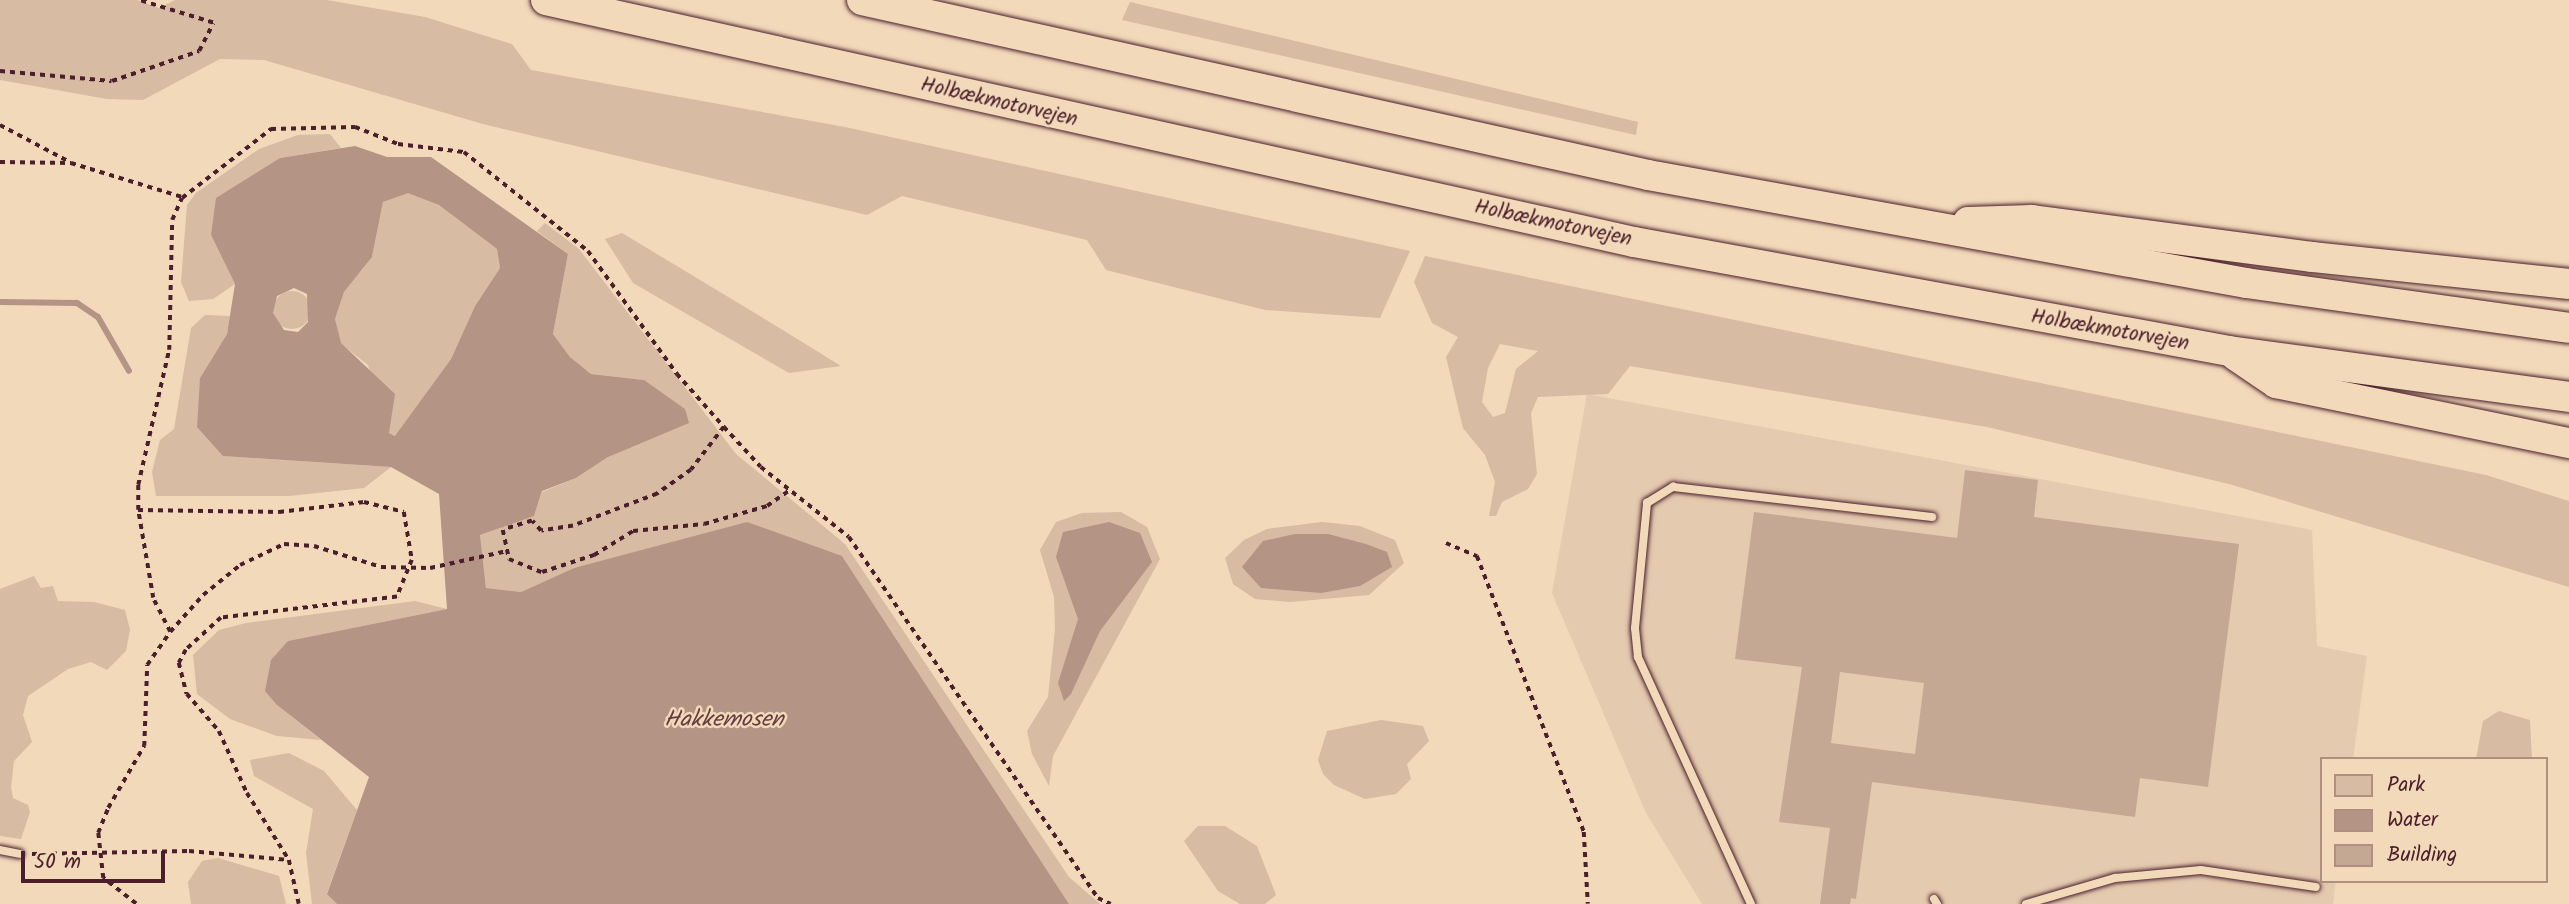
<!DOCTYPE html>
<html>
<head>
<meta charset="utf-8">
<style>
  body { margin:0 }
  #map { position:relative; width:2569px; height:904px; overflow:hidden; background:#f2d9ba; font-family:Kalam,sans-serif }
  div>[style] { position:absolute }
  .built>* { inset:0; background:#e4caaf }
  .green>* { inset:0; background:#d7bba2 }
  .round { border-radius:50% }
  .water>* { inset:0; background:#b49485 }
  .stream>* { height:6px; margin:-3px; padding:0 3px; transform-origin:3px; border-radius:3px; background:#b49485 }
  .building>* { inset:0; background:#c5a894 }
  .path>* { height:3.5px; margin-top:-1.75px; transform-origin:0; background:repeating-linear-gradient(90deg,#4a1f2b 0 5px,transparent 0 10px) }
  .roads { filter:drop-shadow(0 0 2px #4a1f2b) drop-shadow(0 0 2px #4a1f2b) }
  .lane>* { height:8px; margin:-4px; padding:0 4px; transform-origin:4px; border-radius:4px; background:#f2d9ba }
  .highway>* { height:30px; margin:-15px; padding:0 15px; transform-origin:15px; border-radius:15px; background:#f2d9ba }
  span { translate:-50% -50%; white-space:nowrap; text-align:center; line-height:1.15; -webkit-text-stroke:5px #f2d9ba; paint-order:stroke }
  .street-label { font-size:21px; color:#4a1f2b }
  .water-label { font-size:23px; color:#643c42; font-style:italic }
  .legend { position:absolute; left:2320px; top:757px; width:228px; height:126px; box-sizing:border-box; background:#f2d9ba; border:2px solid #af8f81; margin:0; padding:9px 12px; list-style:none; font-size:21px; color:#4a1f2b }
  .legend li { display:flex; align-items:center; gap:14px; height:35px }
  .legend b { width:35px; border:2px solid #af8f81 }
  .scale { position:absolute; left:21px; top:851px; width:144px; height:32px; box-sizing:border-box; border:4px solid #4a1f2b; border-top:0; padding-left:9px; font-size:21px; line-height:24px; white-space:nowrap; color:#4a1f2b; -webkit-text-stroke:5px #f2d9ba; paint-order:stroke }
</style>
</head>
<body>
<div id="map">
  <div class="built">
    <i style="clip-path:polygon(1587px 394px,2312px 530px,2317px 646px,2367px 656px,2353px 759px,2322px 759px,2322px 881px,2336px 881px,2333px 904px,1702px 904px,1646px 813px,1552px 593px)"></i>
  </div>
  <div class="green">
    <i style="clip-path:polygon(0 0,137px 0,159px 8px,175px 0,327px 0,425px 17px,512px 44px,531px 70px,845px 127px,1410px 251px,1380px 318px,1265px 310px,1106px 270px,1087px 240px,902px 196px,867px 215px,483px 124px,264px 60px,220px 59px,143px 100px,107px 99px,0 80px)"></i>
    <i style="clip-path:polygon(1130px 2px,1638px 122px,1636px 135px,1122px 20px)"></i>
    <i style="clip-path:polygon(330px 134px,341px 148px,280px 158px,211px 235px,235px 284px,213px 299px,189px 301px,181px 282px,187px 205px,196px 193px,259px 149px,298px 135px)"></i>
    <i style="clip-path:polygon(408px 192px,439px 205px,497px 249px,500px 268px,475px 306px,451px 359px,396px 436px,389px 433px,368px 365px,340px 343px,335px 319px,344px 292px,372px 257px,383px 202px)"></i>
    <i style="clip-path:polygon(545px 223px,579px 249px,736px 454px,845px 544px,1069px 877px,1100px 904px,1069px 904px,842px 556px,656px 548px,574px 568px,521px 592px,486px 588px,480px 535px,534px 516px,542px 492px,576px 478px,608px 457px,644px 380px,591px 374px,570px 357px,553px 334px,568px 254px,537px 231px)"></i>
    <i style="clip-path:polygon(622px 233px,768px 321px,841px 366px,789px 373px,633px 283px,605px 239px)"></i>
    <i style="clip-path:polygon(evenodd,1425px 256px,2486px 475px,2569px 501px,2569px 587px,2229px 484px,1987px 427px,1630px 366px,1608px 394px,1538px 397px,1531px 413px,1537px 474px,1528px 489px,1502px 502px,1496px 516px,1489px 516px,1495px 482px,1485px 455px,1463px 428px,1446px 357px,1458px 337px,1432px 323px,1414px 282px,1425px 256px,1500px 344px,1538px 351px,1516px 369px,1505px 413px,1493px 417px,1482px 402px,1488px 368px,1500px 344px)"></i>
    <i class="round" style="left:273px;top:291px;width:38px;height:38px"></i>
    <i style="clip-path:polygon(205px 315px,230px 316px,227px 334px,200px 378px,223px 456px,391px 467px,364px 488px,289px 496px,156px 496px,152px 472px,160px 440px,174px 429px,191px 328px)"></i>
    <i style="clip-path:polygon(1121px 512px,1147px 527px,1160px 559px,1053px 756px,1049px 786px,1032px 754px,1027px 731px,1048px 697px,1055px 629px,1054px 597px,1040px 550px,1056px 522px,1082px 513px)"></i>
    <i style="clip-path:polygon(1322px 522px,1360px 526px,1395px 540px,1404px 563px,1369px 595px,1290px 602px,1255px 599px,1233px 584px,1225px 558px,1244px 540px,1267px 529px)"></i>
    <i style="clip-path:polygon(34px 576px,41px 588px,53px 586px,58px 601px,94px 602px,125px 610px,130px 630px,126px 651px,107px 670px,91px 662px,68px 669px,28px 696px,23px 715px,32px 742px,14px 761px,11px 787px,13px 798px,28px 805px,30px 812px,21px 839px,0 836px,0 589px)"></i>
    <i style="clip-path:polygon(415px 601px,447px 609px,288px 641px,277px 705px,321px 740px,277px 736px,230px 719px,197px 694px,193px 655px,219px 630px,246px 623px)"></i>
    <i style="clip-path:polygon(2499px 711px,2530px 720px,2532px 759px,2476px 759px,2483px 721px)"></i>
    <i style="clip-path:polygon(1381px 720px,1423px 726px,1429px 741px,1407px 764px,1411px 779px,1396px 794px,1365px 799px,1334px 785px,1323px 774px,1318px 760px,1327px 731px)"></i>
    <i style="clip-path:polygon(289px 753px,324px 771px,357px 810px,327px 893px,337px 904px,312px 904px,306px 853px,313px 809px,254px 776px,250px 760px)"></i>
    <i style="clip-path:polygon(1198px 826px,1225px 826px,1257px 846px,1276px 895px,1265px 904px,1240px 904px,1218px 891px,1184px 841px)"></i>
    <i style="clip-path:polygon(218px 858px,279px 876px,286px 904px,191px 904px,188px 882px,202px 861px)"></i>
  </div>
  <div class="water">
    <i style="clip-path:polygon(evenodd,355px 146px,387px 157px,431px 157px,568px 254px,553px 334px,570px 357px,591px 374px,644px 380px,685px 409px,689px 423px,608px 457px,576px 478px,542px 491px,534px 516px,480px 535px,486px 588px,521px 592px,574px 568px,747px 522px,842px 556px,1069px 904px,337px 904px,327px 894px,369px 777px,277px 705px,265px 691px,271px 660px,288px 641px,447px 609px,439px 494px,391px 467px,223px 456px,197px 427px,200px 378px,227px 334px,235px 284px,211px 235px,216px 198px,280px 158px,355px 146px,408px 193px,439px 205px,497px 249px,500px 268px,475px 306px,451px 359px,395px 436px,389px 433px,395px 394px,341px 343px,335px 319px,344px 292px,372px 257px,383px 202px,408px 193px,355px 146px,294px 288px,307px 294px,308px 322px,298px 332px,284px 330px,273px 313px,277px 296px,294px 288px)"></i>
    <i style="clip-path:polygon(1109px 522px,1140px 533px,1152px 562px,1100px 631px,1071px 694px,1064px 701px,1058px 683px,1078px 619px,1056px 557px,1063px 532px)"></i>
    <i style="clip-path:polygon(1295px 534px,1328px 534px,1366px 544px,1387px 552px,1392px 567px,1360px 586px,1321px 593px,1261px 588px,1242px 567px,1263px 541px)"></i>
  </div>
  <div class="stream">
    <i style="left:0;top:302px;width:77px;rotate:0.7deg"></i>
    <i style="left:77px;top:303px;width:25px;rotate:34deg"></i>
    <i style="left:98px;top:317px;width:62px;rotate:60.1deg"></i>
  </div>
  <div class="building">
    <i style="clip-path:polygon(evenodd,1965px 470px,2038px 480px,2034px 517px,2239px 544px,2208px 787px,2140px 778px,2135px 817px,1872px 782px,1856px 899px,1851px 898px,1850px 904px,1820px 904px,1830px 828px,1779px 822px,1802px 667px,1735px 659px,1754px 512px,1957px 538px,1965px 470px,1840px 672px,1924px 683px,1915px 754px,1831px 743px,1840px 672px)"></i>
  </div>
  <div class="path">
    <i style="left:0;top:71px;width:112px;rotate:5.1deg"></i>
    <i style="left:112px;top:81px;width:92px;rotate:-19deg"></i>
    <i style="left:199px;top:51px;width:31px;rotate:-63deg"></i>
    <i style="left:213px;top:23px;width:78px;rotate:-163deg"></i>
    <i style="left:0;top:125px;width:79px;rotate:27.9deg"></i>
    <i style="left:0;top:162px;width:71px;rotate:0.8deg"></i>
    <i style="left:71px;top:163px;width:116px;rotate:17deg"></i>
    <i style="left:724px;top:427px;width:54px;rotate:127.5deg"></i>
    <i style="left:691px;top:470px;width:42px;rotate:144.8deg"></i>
    <i style="left:657px;top:494px;width:90px;rotate:159.1deg"></i>
    <i style="left:573px;top:526px;width:32px;rotate:171deg"></i>
    <i style="left:541px;top:531px;width:13px;rotate:-132deg"></i>
    <i style="left:532px;top:521px;width:30px;rotate:163deg"></i>
    <i style="left:503px;top:530px;width:30px;rotate:78deg"></i>
    <i style="left:509px;top:559px;width:35px;rotate:22deg"></i>
    <i style="left:542px;top:572px;width:55px;rotate:-18.1deg"></i>
    <i style="left:594px;top:555px;width:46px;rotate:-31.6deg"></i>
    <i style="left:633px;top:531px;width:71px;rotate:-5.6deg"></i>
    <i style="left:704px;top:524px;width:66px;rotate:-15.9deg"></i>
    <i style="left:767px;top:506px;width:28px;rotate:-35deg"></i>
    <i style="left:138px;top:510px;width:141px;rotate:0.8deg"></i>
    <i style="left:279px;top:512px;width:86px;rotate:-6.7deg"></i>
    <i style="left:364px;top:502px;width:41px;rotate:14deg"></i>
    <i style="left:404px;top:512px;width:49px;rotate:80.5deg"></i>
    <i style="left:412px;top:560px;width:40px;rotate:112deg"></i>
    <i style="left:397px;top:597px;width:177px;rotate:173.2deg"></i>
    <i style="left:221px;top:618px;width:47px;rotate:137.6deg"></i>
    <i style="left:186px;top:650px;width:15px;rotate:118deg"></i>
    <i style="left:179px;top:663px;width:32px;rotate:76deg"></i>
    <i style="left:187px;top:694px;width:49px;rotate:49.1deg"></i>
    <i style="left:219px;top:731px;width:68px;rotate:65.7deg"></i>
    <i style="left:247px;top:793px;width:79px;rotate:57.9deg"></i>
    <i style="left:1446px;top:543px;width:34px;rotate:23deg"></i>
    <i style="left:1477px;top:556px;width:296px;rotate:68.8deg"></i>
    <i style="left:1584px;top:832px;width:72px;rotate:86.8deg"></i>
    <i style="left:170px;top:632px;width:50px;rotate:-48.3deg"></i>
    <i style="left:203px;top:595px;width:48px;rotate:-39deg"></i>
    <i style="left:240px;top:565px;width:49px;rotate:-25.5deg"></i>
    <i style="left:284px;top:544px;width:30px;rotate:4deg"></i>
    <i style="left:314px;top:546px;width:70px;rotate:17.4deg"></i>
    <i style="left:381px;top:567px;width:49px;rotate:1.2deg"></i>
    <i style="left:430px;top:568px;width:79px;rotate:-12.4deg"></i>
    <i style="left:32px;top:854px;width:157px;rotate:-1.1deg"></i>
    <i style="left:189px;top:851px;width:100px;rotate:5.1deg"></i>
    <i style="left:289px;top:860px;width:45px;rotate:77.2deg"></i>
    <i style="left:136px;top:904px;width:42px;rotate:-141.8deg"></i>
    <i style="left:103px;top:878px;width:45px;rotate:-96.3deg"></i>
    <i style="left:98px;top:833px;width:27px;rotate:-68deg"></i>
    <i style="left:108px;top:808px;width:72px;rotate:-59.9deg"></i>
    <i style="left:144px;top:746px;width:81px;rotate:-87.9deg"></i>
    <i style="left:147px;top:665px;width:40px;rotate:-55.1deg"></i>
    <i style="left:170px;top:632px;width:38px;rotate:-117deg"></i>
    <i style="left:153px;top:598px;width:89px;rotate:-99.7deg"></i>
    <i style="left:138px;top:510px;width:25px;rotate:-90deg"></i>
    <i style="left:138px;top:485px;width:139px;rotate:-77.1deg"></i>
    <i style="left:169px;top:350px;width:130px;rotate:-88.7deg"></i>
    <i style="left:172px;top:220px;width:24px;rotate:-66deg"></i>
    <i style="left:182px;top:198px;width:113px;rotate:-37.8deg"></i>
    <i style="left:271px;top:129px;width:84px;rotate:-1.4deg"></i>
    <i style="left:355px;top:127px;width:46px;rotate:21.6deg"></i>
    <i style="left:398px;top:144px;width:66px;rotate:6.9deg"></i>
    <i style="left:464px;top:152px;width:159px;rotate:38.6deg"></i>
    <i style="left:588px;top:251px;width:152px;rotate:54.1deg"></i>
    <i style="left:677px;top:374px;width:71px;rotate:48.4deg"></i>
    <i style="left:724px;top:427px;width:54px;rotate:47.2deg"></i>
    <i style="left:761px;top:467px;width:112px;rotate:38.5deg"></i>
    <i style="left:849px;top:537px;width:439px;rotate:55.4deg"></i>
    <i style="left:1098px;top:898px;width:14px;rotate:25deg"></i>
  </div>
  <div class="roads">
    <div class="lane">
      <i style="left:0;top:850px;width:20px;rotate:11deg"></i>
      <i style="left:1934px;top:899px;width:6px;rotate:59deg"></i>
      <i style="left:1751px;top:904px;width:272px;rotate:-114.6deg"></i>
      <i style="left:1638px;top:657px;width:29px;rotate:-96deg"></i>
      <i style="left:1635px;top:628px;width:126px;rotate:-84.5deg"></i>
      <i style="left:1647px;top:503px;width:31px;rotate:-32deg"></i>
      <i style="left:1673px;top:487px;width:261px;rotate:6.6deg"></i>
      <i style="left:2026px;top:904px;width:93px;rotate:-16.3deg"></i>
      <i style="left:2115px;top:878px;width:86px;rotate:-5.3deg"></i>
      <i style="left:2201px;top:870px;width:116px;rotate:8.4deg"></i>
    </div>
    <div class="highway">
      <i style="left:546px;top:0;width:1115px;rotate:12.54deg"></i>
      <i style="left:1634px;top:242px;width:605px;rotate:10.38deg"></i>
      <i style="left:2229px;top:351px;width:343px;rotate:7.7deg"></i>
      <i style="left:862px;top:0;width:805px;rotate:12.55deg"></i>
      <i style="left:1648px;top:175px;width:608px;rotate:10.24deg"></i>
      <i style="left:2246px;top:283px;width:326px;rotate:7.9deg"></i>
      <i style="left:1968px;top:222px;width:64px;rotate:-1.8deg"></i>
      <i style="left:2032px;top:220px;width:282px;rotate:7.5deg"></i>
      <i style="left:2312px;top:257px;width:258px;rotate:6deg"></i>
      <i style="left:2235px;top:355px;width:50px;rotate:34.3deg"></i>
      <i style="left:2276px;top:383px;width:299px;rotate:11.6deg"></i>
    </div>
  </div>
  <div class="street-label">
    <span style="left:999px;top:103px;rotate:13deg">Holbækmotorvejen</span>
    <span style="left:1553px;top:224px;rotate:12deg">Holbækmotorvejen</span>
    <span style="left:2110px;top:331px;rotate:10deg">Holbækmotorvejen</span>
  </div>
  <div class="water-label">
    <span style="left:724px;top:720px">Hakkemosen</span>
  </div>
  <ul class="legend">
  <li><b style="height:19px;background:#d7bba2"></b>Park</li>
  <li><b style="height:19px;background:#b49485"></b>Water</li>
  <li><b style="height:19px;background:#c5a894"></b>Building</li>
  </ul>
  <div class="scale">50 m</div>
</div>
</body>
</html>
